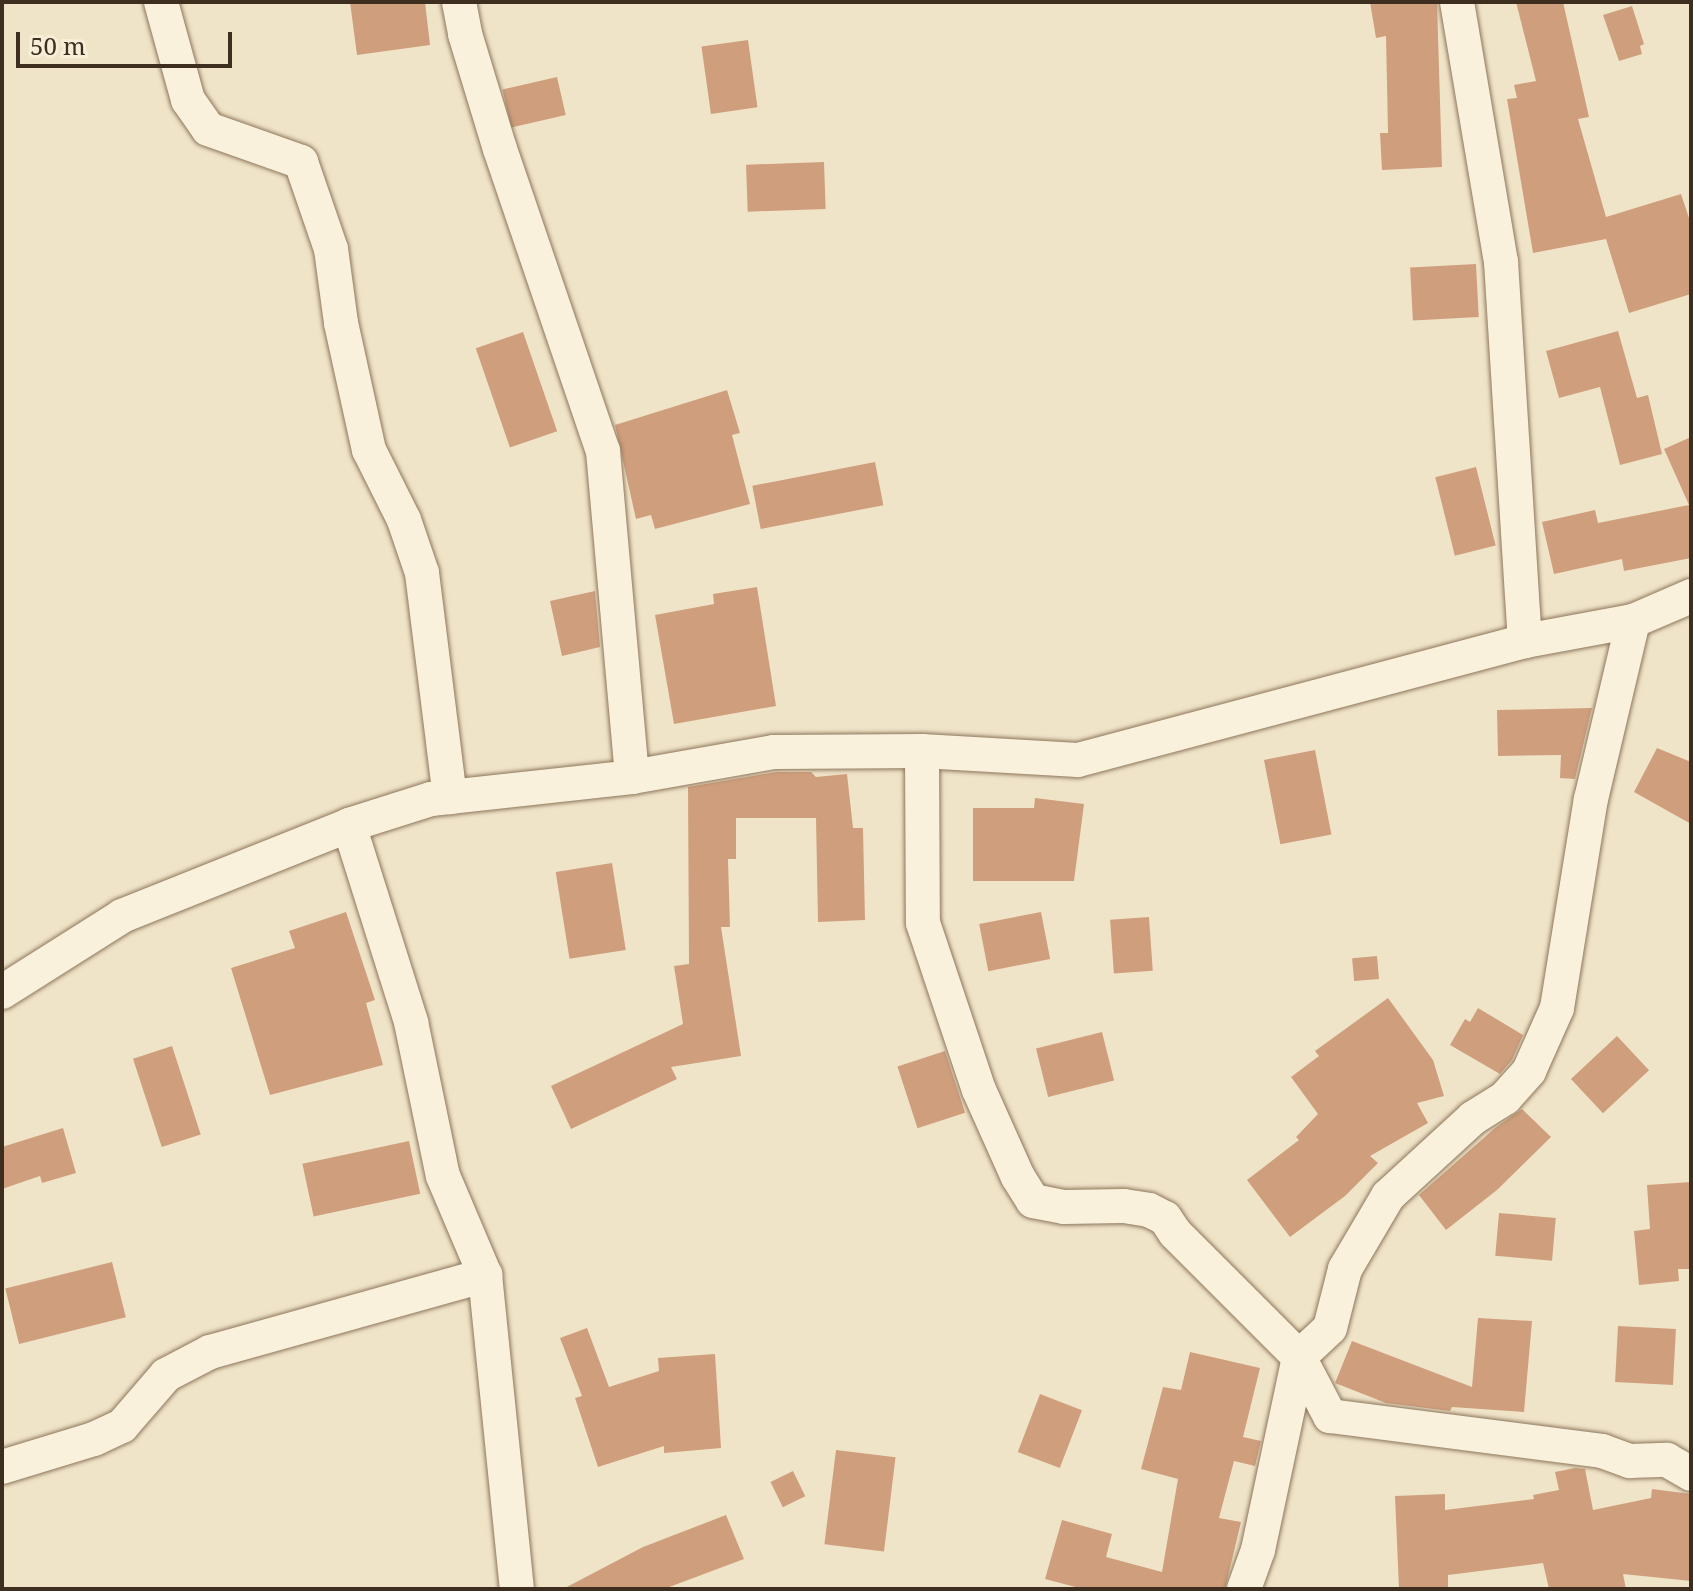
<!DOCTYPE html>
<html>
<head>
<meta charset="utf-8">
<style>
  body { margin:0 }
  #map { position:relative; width:1693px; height:1591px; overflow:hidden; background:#f0e4c8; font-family:"Noto Serif",serif }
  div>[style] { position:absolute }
  .building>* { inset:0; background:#cf9f7d; transform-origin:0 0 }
  .roads { filter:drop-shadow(0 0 2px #8d765c) drop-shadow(0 0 2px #8d765c) }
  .street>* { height:34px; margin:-17px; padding:0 17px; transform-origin:17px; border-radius:17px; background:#faf1dc }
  span { translate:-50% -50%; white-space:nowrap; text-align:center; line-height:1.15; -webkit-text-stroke:8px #f7eed8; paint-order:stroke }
  .frame { position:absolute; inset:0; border:4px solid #3d2e20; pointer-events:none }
  .scale { position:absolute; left:16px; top:32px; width:216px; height:36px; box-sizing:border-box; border:4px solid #3d2e20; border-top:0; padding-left:10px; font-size:24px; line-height:28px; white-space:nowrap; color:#3d2e20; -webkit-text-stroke:6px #f7eed8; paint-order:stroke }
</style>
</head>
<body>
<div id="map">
  <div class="building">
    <i style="clip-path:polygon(350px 2px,425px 2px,430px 45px,357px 55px)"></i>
    <i style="clip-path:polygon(1370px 2px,1437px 2px,1442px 167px,1382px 170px,1380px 133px,1388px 133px,1386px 36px,1376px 38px)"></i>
    <i style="clip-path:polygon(1516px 2px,1563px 2px,1589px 117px,1578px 119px,1606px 217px,1681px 194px,1691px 224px,1691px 294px,1629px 313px,1606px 239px,1533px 253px,1507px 99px,1517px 98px,1514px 85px,1536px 81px)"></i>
    <i style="clip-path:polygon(1632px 6px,1644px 44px,1640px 46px,1642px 54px,1619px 61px,1603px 15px)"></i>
    <i style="left:748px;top:40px;width:68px;height:47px;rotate:82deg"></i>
    <i style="left:557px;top:77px;width:39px;height:56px;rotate:77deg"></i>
    <i style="left:824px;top:162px;width:47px;height:78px;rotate:88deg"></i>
    <i style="left:1476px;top:264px;width:53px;height:66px;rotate:87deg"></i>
    <i style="clip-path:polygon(1618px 331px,1637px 398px,1648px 395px,1662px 454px,1620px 465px,1600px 387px,1559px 398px,1546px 351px)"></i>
    <i style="left:523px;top:332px;width:105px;height:50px;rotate:71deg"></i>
    <i style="clip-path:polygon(727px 390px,740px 433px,732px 435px,750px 504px,655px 529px,651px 515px,636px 519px,615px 425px)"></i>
    <i style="clip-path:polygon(1691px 437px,1691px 558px,1624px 571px,1622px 559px,1554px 574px,1542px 522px,1595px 510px,1598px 523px,1689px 505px,1664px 449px)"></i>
    <i style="left:875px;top:462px;width:44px;height:125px;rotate:79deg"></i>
    <i style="left:1476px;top:467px;width:81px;height:42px;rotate:76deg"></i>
    <i style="clip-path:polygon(757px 587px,776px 706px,674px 724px,655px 615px,714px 604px,713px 594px)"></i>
    <i style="clip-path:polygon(595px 591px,600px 647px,562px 656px,550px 601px)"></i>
    <i style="clip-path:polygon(1592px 708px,1575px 779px,1560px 778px,1561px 755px,1498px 756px,1497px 710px)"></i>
    <i style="clip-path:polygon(1657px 748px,1691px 762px,1691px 824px,1634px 792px)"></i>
    <i style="left:1315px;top:750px;width:86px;height:52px;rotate:79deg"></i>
    <i style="clip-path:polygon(776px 772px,811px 772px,816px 777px,847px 774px,853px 828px,863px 828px,865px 920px,818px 922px,816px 818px,736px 818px,736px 859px,728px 859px,730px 927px,721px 927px,741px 1056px,671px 1067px,677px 1079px,571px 1129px,551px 1086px,683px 1024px,674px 966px,689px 964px,688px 787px)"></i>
    <i style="clip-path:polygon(1035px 798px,1084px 804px,1074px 881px,973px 881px,973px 808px,1034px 808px)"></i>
    <i style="left:612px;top:863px;width:88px;height:57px;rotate:81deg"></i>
    <i style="clip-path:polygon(346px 912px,375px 1000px,366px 1003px,383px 1065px,270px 1095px,231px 968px,295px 948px,289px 931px)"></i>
    <i style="left:1041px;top:912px;width:48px;height:63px;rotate:79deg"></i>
    <i style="left:1149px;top:917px;width:54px;height:39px;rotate:86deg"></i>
    <i style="left:1377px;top:956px;width:23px;height:25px;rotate:85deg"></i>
    <i style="clip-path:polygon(1388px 998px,1433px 1060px,1444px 1096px,1417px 1103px,1428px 1123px,1370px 1156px,1378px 1163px,1345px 1196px,1290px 1237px,1247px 1180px,1299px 1140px,1296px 1137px,1318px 1114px,1291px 1077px,1319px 1056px,1315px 1051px)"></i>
    <i style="clip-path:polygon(1478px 1008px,1523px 1035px,1512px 1060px,1500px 1074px,1450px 1045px,1465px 1019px,1470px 1022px)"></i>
    <i style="left:1102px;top:1032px;width:50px;height:68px;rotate:76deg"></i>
    <i style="left:1617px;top:1036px;width:47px;height:63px;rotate:47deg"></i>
    <i style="left:172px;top:1046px;width:93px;height:41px;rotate:72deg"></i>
    <i style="left:945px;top:1051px;width:65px;height:50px;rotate:72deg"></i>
    <i style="clip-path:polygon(1522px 1109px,1551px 1137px,1497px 1190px,1446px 1230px,1419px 1195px,1495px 1128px)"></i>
    <i style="clip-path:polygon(63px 1128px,76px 1173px,42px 1183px,40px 1176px,2px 1189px,2px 1147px)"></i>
    <i style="left:409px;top:1141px;width:54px;height:109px;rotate:78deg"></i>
    <i style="clip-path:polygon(1691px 1182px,1691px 1269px,1678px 1269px,1679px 1281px,1639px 1285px,1634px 1231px,1650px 1229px,1647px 1185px)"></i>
    <i style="left:1499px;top:1213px;width:57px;height:43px;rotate:5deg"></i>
    <i style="left:112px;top:1262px;width:57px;height:110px;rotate:76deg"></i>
    <i style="clip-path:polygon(1478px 1318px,1532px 1321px,1524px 1412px,1452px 1407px,1450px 1411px,1386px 1403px,1335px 1383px,1352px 1341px,1472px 1387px)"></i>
    <i style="left:1618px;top:1326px;width:58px;height:56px;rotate:3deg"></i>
    <i style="clip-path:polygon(587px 1328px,609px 1387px,659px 1371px,658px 1358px,715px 1354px,721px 1448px,664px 1453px,664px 1446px,598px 1467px,575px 1398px,582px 1396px,560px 1338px)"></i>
    <i style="clip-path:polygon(1190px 1352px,1260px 1368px,1243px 1437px,1261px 1441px,1255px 1466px,1234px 1461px,1219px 1518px,1241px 1522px,1225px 1589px,1083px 1589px,1045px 1579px,1062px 1520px,1112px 1534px,1106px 1557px,1162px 1572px,1178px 1479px,1141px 1469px,1163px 1387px,1181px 1390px)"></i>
    <i style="left:1040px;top:1394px;width:45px;height:62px;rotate:21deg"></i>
    <i style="left:836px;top:1450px;width:60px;height:95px;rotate:7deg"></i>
    <i style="clip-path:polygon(1575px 1468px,1585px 1469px,1593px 1510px,1651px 1498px,1652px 1489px,1691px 1494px,1691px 1581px,1623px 1574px,1626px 1589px,1549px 1589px,1543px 1563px,1448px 1575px,1448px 1588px,1399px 1589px,1395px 1496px,1445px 1494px,1445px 1510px,1534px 1499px,1533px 1495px,1559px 1490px,1555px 1472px)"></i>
    <i style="left:793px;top:1471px;width:28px;height:25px;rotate:64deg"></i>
    <i style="clip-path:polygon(726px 1515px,744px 1559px,664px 1589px,563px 1589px,643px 1547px)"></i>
  </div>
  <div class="roads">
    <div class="street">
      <i style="left:161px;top:2px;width:102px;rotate:74.6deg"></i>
      <i style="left:188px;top:100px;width:35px;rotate:55deg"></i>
      <i style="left:208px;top:129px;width:99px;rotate:19.5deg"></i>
      <i style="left:301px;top:162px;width:92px;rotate:71deg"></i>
      <i style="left:331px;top:249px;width:75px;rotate:82.3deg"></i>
      <i style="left:341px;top:323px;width:130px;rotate:77.6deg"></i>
      <i style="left:369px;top:450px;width:78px;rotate:63.4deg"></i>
      <i style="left:404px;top:520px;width:56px;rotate:71.2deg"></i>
      <i style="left:422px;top:573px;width:226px;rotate:82.9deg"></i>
      <i style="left:459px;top:2px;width:33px;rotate:79deg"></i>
      <i style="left:465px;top:34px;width:120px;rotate:73.1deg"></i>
      <i style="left:500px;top:149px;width:319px;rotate:71.2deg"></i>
      <i style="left:603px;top:451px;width:327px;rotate:84.9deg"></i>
      <i style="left:1457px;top:2px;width:264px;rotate:80.4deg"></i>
      <i style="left:1501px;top:262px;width:380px;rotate:86.4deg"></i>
      <i style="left:922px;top:751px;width:172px;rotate:89.7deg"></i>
      <i style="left:923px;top:923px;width:176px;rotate:71.5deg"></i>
      <i style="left:979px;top:1090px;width:95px;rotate:65.9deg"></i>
      <i style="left:1018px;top:1177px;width:28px;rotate:58deg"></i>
      <i style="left:1033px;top:1201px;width:32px;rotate:11deg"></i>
      <i style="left:1064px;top:1207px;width:60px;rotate:-1deg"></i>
      <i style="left:1124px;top:1206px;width:25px;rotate:9deg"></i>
      <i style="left:1149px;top:1210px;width:18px;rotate:27deg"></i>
      <i style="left:1165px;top:1218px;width:18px;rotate:56deg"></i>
      <i style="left:1175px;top:1233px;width:175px;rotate:45deg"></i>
      <i style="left:1299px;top:1357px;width:67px;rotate:62.3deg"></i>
      <i style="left:1330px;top:1416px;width:274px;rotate:7.3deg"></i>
      <i style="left:1602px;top:1451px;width:30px;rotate:20deg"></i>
      <i style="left:1630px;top:1461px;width:37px;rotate:-2deg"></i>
      <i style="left:1667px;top:1460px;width:28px;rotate:30deg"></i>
      <i style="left:349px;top:825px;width:207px;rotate:72.5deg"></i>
      <i style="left:411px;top:1022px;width:157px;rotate:78.3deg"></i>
      <i style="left:443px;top:1176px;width:108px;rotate:67deg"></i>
      <i style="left:485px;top:1275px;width:316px;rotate:84.2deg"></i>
      <i style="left:2px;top:992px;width:142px;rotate:-32.3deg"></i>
      <i style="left:122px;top:916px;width:245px;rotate:-21.8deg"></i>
      <i style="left:349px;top:825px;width:86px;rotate:-17.6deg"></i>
      <i style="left:431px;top:799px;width:202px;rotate:-6.2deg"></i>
      <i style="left:632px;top:777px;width:144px;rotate:-10deg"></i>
      <i style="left:774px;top:752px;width:148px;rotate:-0.4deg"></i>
      <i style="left:922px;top:751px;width:156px;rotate:3.3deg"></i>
      <i style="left:1078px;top:760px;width:463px;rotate:-14.9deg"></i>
      <i style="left:1525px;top:641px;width:110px;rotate:-10.5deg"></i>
      <i style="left:1633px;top:621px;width:63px;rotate:-23.3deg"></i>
      <i style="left:2px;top:1467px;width:96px;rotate:-16.9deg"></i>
      <i style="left:94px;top:1439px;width:31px;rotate:-25deg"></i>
      <i style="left:122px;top:1426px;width:67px;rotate:-49.2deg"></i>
      <i style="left:166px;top:1375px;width:50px;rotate:-27.6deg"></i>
      <i style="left:210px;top:1352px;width:286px;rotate:-15.6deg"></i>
      <i style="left:1244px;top:1589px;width:41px;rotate:-70.3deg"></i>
      <i style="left:1258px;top:1550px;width:197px;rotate:-78deg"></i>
      <i style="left:1299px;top:1357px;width:42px;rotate:-43.1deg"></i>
      <i style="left:1330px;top:1328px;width:61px;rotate:-75.7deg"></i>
      <i style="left:1345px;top:1269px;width:85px;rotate:-59.5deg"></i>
      <i style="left:1388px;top:1196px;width:115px;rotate:-42.5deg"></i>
      <i style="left:1473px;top:1118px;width:38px;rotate:-32deg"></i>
      <i style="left:1505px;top:1098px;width:36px;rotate:-48deg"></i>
      <i style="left:1529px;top:1071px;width:69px;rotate:-66deg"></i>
      <i style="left:1557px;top:1008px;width:212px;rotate:-80.8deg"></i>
      <i style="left:1591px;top:799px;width:183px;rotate:-76.7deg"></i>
    </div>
  </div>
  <div class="frame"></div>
  <div class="scale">50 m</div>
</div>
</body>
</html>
